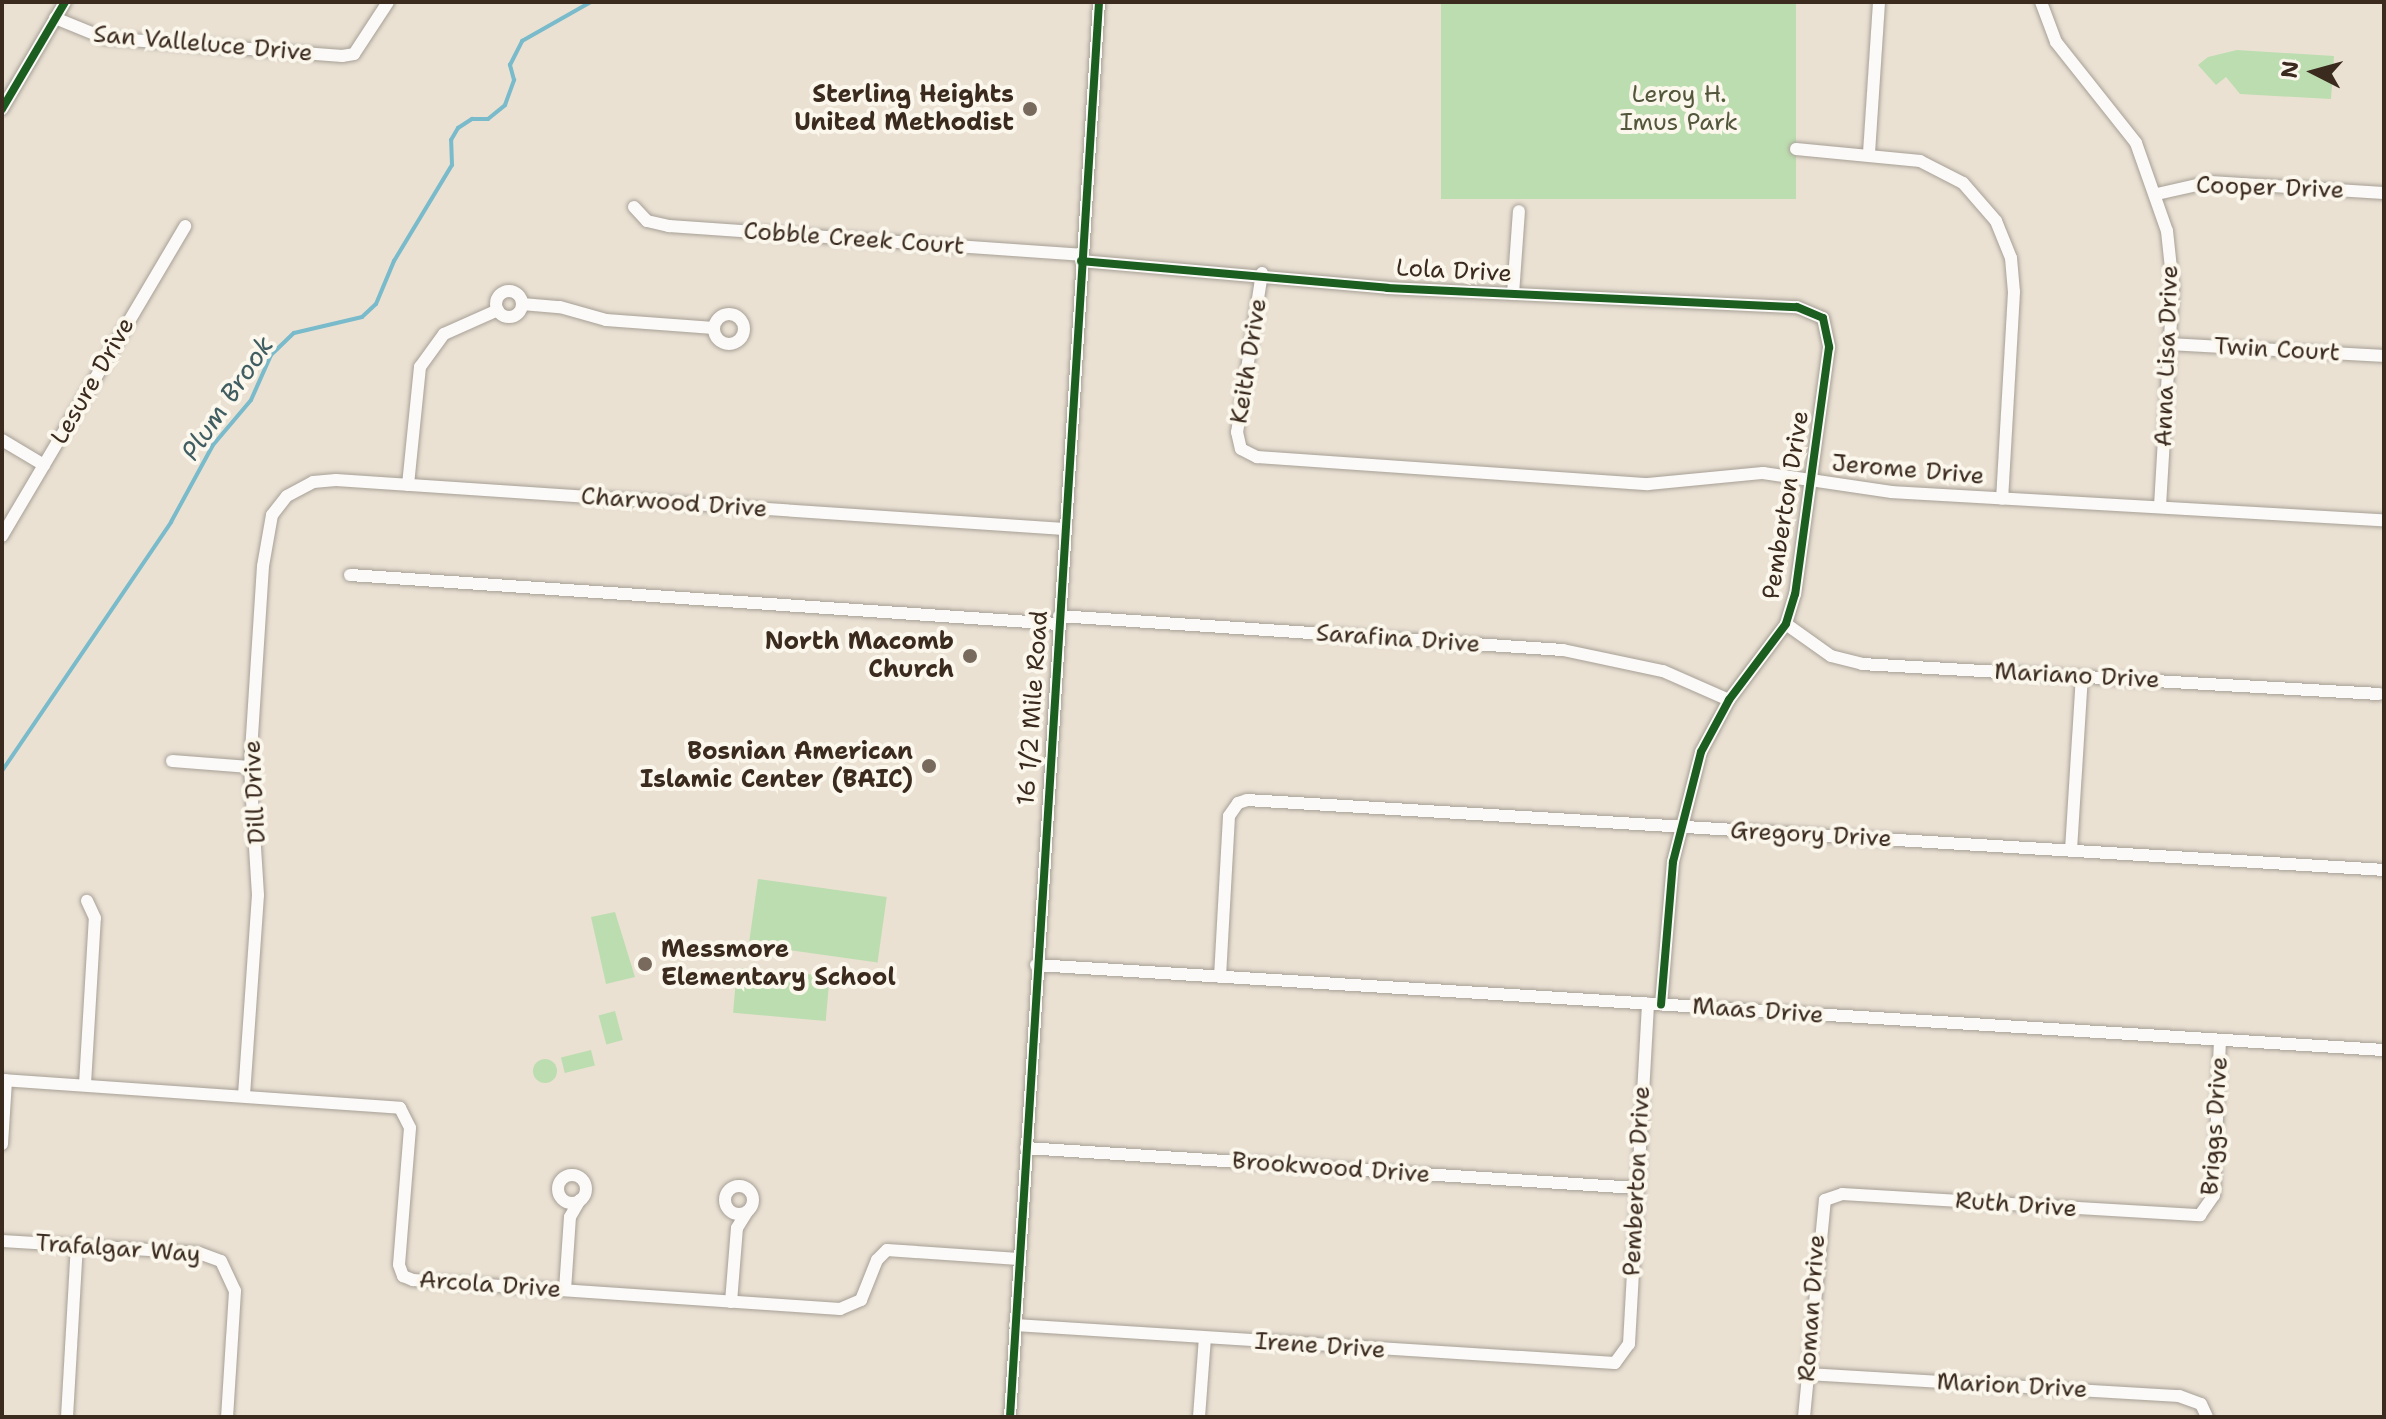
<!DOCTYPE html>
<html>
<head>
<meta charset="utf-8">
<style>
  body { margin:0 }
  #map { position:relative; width:2386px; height:1419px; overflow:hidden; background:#eae1d3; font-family:"Shantell Sans",sans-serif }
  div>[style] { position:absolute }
  .green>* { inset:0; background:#bcddaf; transform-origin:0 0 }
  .round { border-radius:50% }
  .stream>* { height:4px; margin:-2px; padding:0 2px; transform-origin:2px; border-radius:2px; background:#79bacb }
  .roads { filter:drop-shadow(0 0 2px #a7a096) drop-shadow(0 0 2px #a7a096) }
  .minor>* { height:12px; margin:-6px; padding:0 6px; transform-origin:6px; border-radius:6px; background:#fcfaf8 }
  .minor>.ring { margin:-6px; padding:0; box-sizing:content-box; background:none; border:12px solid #fcfaf8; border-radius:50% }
  .cycleway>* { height:8px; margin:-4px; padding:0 4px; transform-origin:4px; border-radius:4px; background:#1b5e20 }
  .dots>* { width:22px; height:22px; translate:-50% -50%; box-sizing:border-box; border:4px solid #fbf7ec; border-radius:50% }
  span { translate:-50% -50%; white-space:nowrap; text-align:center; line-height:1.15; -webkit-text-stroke:8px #fbf7ec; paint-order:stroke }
  .street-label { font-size:24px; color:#3b2a1e }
  .poi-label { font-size:24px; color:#3b2a1e; font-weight:700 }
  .right { translate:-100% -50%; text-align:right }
  .left { translate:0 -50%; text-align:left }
  .park-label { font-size:24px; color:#52563b }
  .water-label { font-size:26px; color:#405d62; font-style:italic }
  .frame { position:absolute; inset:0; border:4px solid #3b2a1e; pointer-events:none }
  .north { position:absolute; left:2274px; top:32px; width:80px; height:80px; -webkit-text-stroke:6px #fbf7ec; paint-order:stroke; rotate:276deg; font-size:22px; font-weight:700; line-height:32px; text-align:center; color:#3b2a1e }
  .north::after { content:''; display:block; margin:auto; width:28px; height:36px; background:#3b2a1e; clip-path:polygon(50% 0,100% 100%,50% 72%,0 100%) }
</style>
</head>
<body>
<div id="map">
  <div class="green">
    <i style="left:1441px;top:2px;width:355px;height:197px"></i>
    <i style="clip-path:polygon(2237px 50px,2334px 56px,2331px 99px,2240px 94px,2226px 77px,2216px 85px,2198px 65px,2208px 57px)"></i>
    <i style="left:758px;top:879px;width:130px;height:66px;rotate:8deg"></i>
    <i style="clip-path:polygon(615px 912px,635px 977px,606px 984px,591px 917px)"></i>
    <i style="left:737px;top:968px;width:93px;height:45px;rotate:5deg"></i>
    <i style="left:615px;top:1011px;width:30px;height:17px;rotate:75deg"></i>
    <i style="left:591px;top:1050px;width:16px;height:31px;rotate:76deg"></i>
    <i class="round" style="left:533px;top:1059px;width:24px;height:24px"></i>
  </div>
  <div class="stream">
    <i style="left:2px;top:771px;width:301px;rotate:-55.8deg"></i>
    <i style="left:171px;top:522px;width:88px;rotate:-61.4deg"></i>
    <i style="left:213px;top:445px;width:59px;rotate:-49.8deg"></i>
    <i style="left:251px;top:400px;width:49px;rotate:-66deg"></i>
    <i style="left:271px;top:355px;width:32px;rotate:-44deg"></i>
    <i style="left:294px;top:333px;width:70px;rotate:-13.2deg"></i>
    <i style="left:362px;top:317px;width:19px;rotate:-43deg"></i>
    <i style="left:376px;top:304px;width:47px;rotate:-67.3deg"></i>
    <i style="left:394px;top:261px;width:112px;rotate:-58.9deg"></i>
    <i style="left:452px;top:165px;width:25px;rotate:-92deg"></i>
    <i style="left:451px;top:140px;width:14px;rotate:-60deg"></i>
    <i style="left:458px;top:128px;width:17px;rotate:-33deg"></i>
    <i style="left:472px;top:119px;width:16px"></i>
    <i style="left:488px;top:119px;width:22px;rotate:-39deg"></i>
    <i style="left:505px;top:105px;width:27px;rotate:-70deg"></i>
    <i style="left:514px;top:80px;width:16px;rotate:-105deg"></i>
    <i style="left:510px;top:65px;width:27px;rotate:-63deg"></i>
    <i style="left:522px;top:41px;width:79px;rotate:-29.5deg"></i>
  </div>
  <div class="roads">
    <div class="minor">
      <i style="left:2041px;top:2px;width:43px;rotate:69.4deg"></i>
      <i style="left:2056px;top:42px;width:129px;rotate:51.6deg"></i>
      <i style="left:2136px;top:143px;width:93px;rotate:70.6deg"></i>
      <i style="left:2167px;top:231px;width:56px;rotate:83.9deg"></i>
      <i style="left:2173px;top:287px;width:220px;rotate:93.4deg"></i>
      <i style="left:55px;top:18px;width:53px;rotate:22.2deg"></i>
      <i style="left:104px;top:38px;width:239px;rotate:4.3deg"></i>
      <i style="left:342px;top:56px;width:12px;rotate:-9deg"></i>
      <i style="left:354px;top:54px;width:62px;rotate:-56.8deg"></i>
      <i style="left:2px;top:109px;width:124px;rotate:-59.5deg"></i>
      <i style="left:1796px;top:149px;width:125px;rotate:5.5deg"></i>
      <i style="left:1920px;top:161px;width:48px;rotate:27.1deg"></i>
      <i style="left:1963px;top:183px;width:50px;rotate:49deg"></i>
      <i style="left:1996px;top:221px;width:40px;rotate:68deg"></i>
      <i style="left:2011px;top:258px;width:34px;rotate:85deg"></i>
      <i style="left:2014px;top:292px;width:207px;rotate:93.3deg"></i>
      <i style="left:1869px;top:153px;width:151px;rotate:-86.2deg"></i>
      <i style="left:2157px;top:194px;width:54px;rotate:-12.8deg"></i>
      <i style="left:2210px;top:182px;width:174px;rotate:3.6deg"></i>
      <i style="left:634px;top:207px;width:19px;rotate:47deg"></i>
      <i style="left:647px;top:221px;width:23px;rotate:13deg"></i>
      <i style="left:669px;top:226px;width:413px;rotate:4deg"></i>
      <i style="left:1081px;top:261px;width:307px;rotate:5deg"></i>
      <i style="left:1387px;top:288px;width:410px;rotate:2.7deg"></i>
      <i style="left:1797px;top:307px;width:28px;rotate:23deg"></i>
      <i style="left:1823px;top:318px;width:30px;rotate:78deg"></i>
      <i style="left:1829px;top:347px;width:249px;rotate:97.8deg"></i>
      <i style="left:1795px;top:594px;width:31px;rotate:107deg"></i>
      <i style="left:1786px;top:624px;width:95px;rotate:126.9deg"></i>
      <i style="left:1729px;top:700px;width:59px;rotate:118.3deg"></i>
      <i style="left:1701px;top:752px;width:114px;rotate:104.3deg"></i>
      <i style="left:1673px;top:862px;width:143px;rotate:94.8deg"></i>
      <i style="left:1262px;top:273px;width:161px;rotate:98.9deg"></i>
      <i style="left:1237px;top:432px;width:17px;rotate:77deg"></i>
      <i style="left:1241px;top:449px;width:18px;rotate:27deg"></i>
      <i style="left:1257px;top:457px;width:392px;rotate:4deg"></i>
      <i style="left:1648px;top:484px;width:116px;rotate:-5.5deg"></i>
      <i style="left:1763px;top:473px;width:130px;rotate:8.4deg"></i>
      <i style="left:1892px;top:492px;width:493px;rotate:3.3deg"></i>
      <i class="ring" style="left:496px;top:291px;width:14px;height:14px"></i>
      <i style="left:1513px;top:294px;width:83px;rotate:-85.9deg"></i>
      <i style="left:522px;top:304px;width:38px;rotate:5deg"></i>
      <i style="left:560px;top:307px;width:48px;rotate:15.8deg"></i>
      <i style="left:606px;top:320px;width:108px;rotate:4.2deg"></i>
      <i class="ring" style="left:714px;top:314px;width:18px;height:18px"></i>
      <i style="left:2170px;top:344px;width:214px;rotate:3.2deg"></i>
      <i style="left:2px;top:440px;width:49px;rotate:30.8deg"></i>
      <i style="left:408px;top:485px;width:119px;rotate:-84.2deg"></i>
      <i style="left:420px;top:367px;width:41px;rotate:-54deg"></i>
      <i style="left:444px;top:334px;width:59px;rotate:-24deg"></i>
      <i style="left:2px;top:536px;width:360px;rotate:-59.4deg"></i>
      <i style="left:350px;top:575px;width:710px;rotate:3.96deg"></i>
      <i style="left:1059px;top:616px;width:505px;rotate:3.86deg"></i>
      <i style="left:1563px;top:650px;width:102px;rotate:11.9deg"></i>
      <i style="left:1663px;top:671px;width:72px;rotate:23.7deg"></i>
      <i style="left:1786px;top:624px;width:55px;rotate:35.4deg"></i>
      <i style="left:1831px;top:656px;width:32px;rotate:14deg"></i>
      <i style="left:1862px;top:664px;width:518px;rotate:3.32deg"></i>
      <i style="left:172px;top:761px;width:78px;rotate:4.4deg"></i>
      <i style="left:2071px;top:850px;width:174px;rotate:-86.4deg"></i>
      <i style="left:1036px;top:965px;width:1351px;rotate:3.61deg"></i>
      <i style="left:1220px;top:977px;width:161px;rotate:-86.8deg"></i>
      <i style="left:1229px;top:816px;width:16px;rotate:-55deg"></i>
      <i style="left:1238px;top:803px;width:9px;rotate:-18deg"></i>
      <i style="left:1247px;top:800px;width:1139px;rotate:3.52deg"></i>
      <i style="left:2px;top:1080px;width:399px;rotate:4deg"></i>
      <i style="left:400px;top:1108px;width:22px;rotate:63deg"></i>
      <i style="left:410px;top:1128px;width:137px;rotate:94.6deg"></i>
      <i style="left:399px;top:1265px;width:12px;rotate:70deg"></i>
      <i style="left:403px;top:1276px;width:11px;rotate:22deg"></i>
      <i style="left:413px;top:1280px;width:428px;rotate:3.9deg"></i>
      <i style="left:840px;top:1309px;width:23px;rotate:-23deg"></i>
      <i style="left:861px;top:1300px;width:43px;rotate:-68.2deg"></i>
      <i style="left:877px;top:1260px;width:14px;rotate:-45deg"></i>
      <i style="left:887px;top:1250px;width:132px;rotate:3.9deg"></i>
      <i style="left:85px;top:1084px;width:166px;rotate:-86.6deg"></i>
      <i style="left:95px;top:918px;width:19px;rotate:-115deg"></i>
      <i style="left:244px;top:1095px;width:200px;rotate:-86deg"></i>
      <i style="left:258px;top:895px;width:128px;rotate:-93.6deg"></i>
      <i style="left:250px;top:767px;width:201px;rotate:-86.3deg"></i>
      <i style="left:263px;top:566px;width:52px;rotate:-80deg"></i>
      <i style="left:272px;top:515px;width:24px;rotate:-52deg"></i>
      <i style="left:287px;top:496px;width:30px;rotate:-28deg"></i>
      <i style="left:313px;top:482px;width:23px;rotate:-5deg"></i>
      <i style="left:336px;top:480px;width:730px;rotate:3.85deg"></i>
      <i style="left:2px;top:1144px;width:64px;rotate:-86.4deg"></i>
      <i style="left:1026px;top:1148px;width:611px;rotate:3.75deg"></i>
      <i class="ring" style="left:558px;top:1175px;width:16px;height:16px"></i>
      <i class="ring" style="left:725px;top:1186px;width:16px;height:16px"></i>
      <i style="left:2px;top:1241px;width:197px;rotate:3.5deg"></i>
      <i style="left:199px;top:1253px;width:23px;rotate:20deg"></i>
      <i style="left:221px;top:1261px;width:33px;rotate:65deg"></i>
      <i style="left:235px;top:1291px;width:126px;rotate:93.6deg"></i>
      <i style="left:565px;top:1290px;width:73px;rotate:-86.1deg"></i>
      <i style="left:570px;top:1217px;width:20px;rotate:-60deg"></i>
      <i style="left:731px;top:1302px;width:74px;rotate:-85.4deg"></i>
      <i style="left:737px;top:1228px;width:19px;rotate:-58deg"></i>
      <i style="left:1015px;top:1325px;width:601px;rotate:3.62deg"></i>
      <i style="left:1615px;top:1363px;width:24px;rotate:-54deg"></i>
      <i style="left:1629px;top:1344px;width:341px;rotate:-86.8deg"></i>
      <i style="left:1807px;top:1374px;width:373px;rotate:3.4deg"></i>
      <i style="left:2179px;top:1396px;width:23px;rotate:20deg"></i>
      <i style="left:2201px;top:1404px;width:14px;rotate:65deg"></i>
      <i style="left:67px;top:1417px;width:171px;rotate:-86.7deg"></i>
      <i style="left:1010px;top:1417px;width:1418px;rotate:-86.4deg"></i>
      <i style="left:1199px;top:1417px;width:79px;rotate:-85.7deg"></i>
      <i style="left:1804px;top:1417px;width:218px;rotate:-84.5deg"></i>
      <i style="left:1825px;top:1200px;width:18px;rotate:-19deg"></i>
      <i style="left:1842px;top:1194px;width:359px;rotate:3.4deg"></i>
      <i style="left:2200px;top:1215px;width:24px;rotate:-55deg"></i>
      <i style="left:2214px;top:1195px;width:155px;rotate:-87.8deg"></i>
    </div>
  </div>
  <div class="cycleway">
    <i style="left:2px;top:109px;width:124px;rotate:-59.5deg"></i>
    <i style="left:1081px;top:261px;width:307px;rotate:5deg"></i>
    <i style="left:1387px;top:288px;width:410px;rotate:2.7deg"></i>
    <i style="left:1797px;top:307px;width:28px;rotate:23deg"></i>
    <i style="left:1823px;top:318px;width:30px;rotate:78deg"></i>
    <i style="left:1829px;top:347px;width:249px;rotate:97.8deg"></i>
    <i style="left:1795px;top:594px;width:31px;rotate:107deg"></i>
    <i style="left:1786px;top:624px;width:95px;rotate:126.9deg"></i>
    <i style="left:1729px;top:700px;width:59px;rotate:118.3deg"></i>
    <i style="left:1701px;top:752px;width:114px;rotate:104.3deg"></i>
    <i style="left:1673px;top:862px;width:143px;rotate:94.8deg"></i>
    <i style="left:1010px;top:1417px;width:1418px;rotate:-86.4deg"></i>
  </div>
  <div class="dots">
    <i style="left:1030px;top:109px;background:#786a5d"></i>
    <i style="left:970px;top:656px;background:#786a5d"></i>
    <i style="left:929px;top:766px;background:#786a5d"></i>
    <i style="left:645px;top:964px;background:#786a5d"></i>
  </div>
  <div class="street-label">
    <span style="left:203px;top:44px;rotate:5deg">San Valleluce Drive</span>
    <span style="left:2270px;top:188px;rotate:2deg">Cooper Drive</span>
    <span style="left:854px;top:239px;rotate:4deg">Cobble Creek Court</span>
    <span style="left:1454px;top:271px;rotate:3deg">Lola Drive</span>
    <span style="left:2277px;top:350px;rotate:3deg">Twin Court</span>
    <span style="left:2167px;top:356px;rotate:-88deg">Anna Lisa Drive</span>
    <span style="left:1249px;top:361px;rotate:-81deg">Keith Drive</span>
    <span style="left:93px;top:381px;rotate:-60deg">Lesure Drive</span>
    <span style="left:1908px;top:470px;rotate:5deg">Jerome Drive</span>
    <span style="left:674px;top:503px;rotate:4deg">Charwood Drive</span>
    <span style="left:1786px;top:505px;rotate:-81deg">Pemberton Drive</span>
    <span style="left:1398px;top:639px;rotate:4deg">Sarafina Drive</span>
    <span style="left:2077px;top:676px;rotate:3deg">Mariano Drive</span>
    <span style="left:1033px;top:708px;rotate:-86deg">16 1/2 Mile Road</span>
    <span style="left:255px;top:792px;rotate:-93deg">Dill Drive</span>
    <span style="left:1811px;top:835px;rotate:3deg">Gregory Drive</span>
    <span style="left:1758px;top:1011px;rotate:4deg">Maas Drive</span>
    <span style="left:2215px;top:1126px;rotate:-86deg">Briggs Drive</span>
    <span style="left:1331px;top:1168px;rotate:4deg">Brookwood Drive</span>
    <span style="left:1637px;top:1181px;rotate:-87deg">Pemberton Drive</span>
    <span style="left:2016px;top:1205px;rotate:4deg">Ruth Drive</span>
    <span style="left:118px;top:1249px;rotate:4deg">Trafalgar Way</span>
    <span style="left:490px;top:1285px;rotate:4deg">Arcola Drive</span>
    <span style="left:1812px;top:1308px;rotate:-86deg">Roman Drive</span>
    <span style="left:1320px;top:1346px;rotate:4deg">Irene Drive</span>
    <span style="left:2012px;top:1386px;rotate:3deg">Marion Drive</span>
  </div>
  <div class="poi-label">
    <span class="right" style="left:1014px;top:109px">Sterling Heights<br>United Methodist</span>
    <span class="right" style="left:954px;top:656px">North Macomb<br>Church</span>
    <span class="right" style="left:913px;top:766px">Bosnian American<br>Islamic Center (BAIC)</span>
    <span class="left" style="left:661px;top:964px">Messmore<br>Elementary School</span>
  </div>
  <div class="park-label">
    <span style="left:1679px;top:109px">Leroy H.<br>Imus Park</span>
  </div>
  <div class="water-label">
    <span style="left:227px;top:398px;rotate:-56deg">Plum Brook</span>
  </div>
  <div class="frame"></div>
  <div class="north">N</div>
</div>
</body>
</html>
